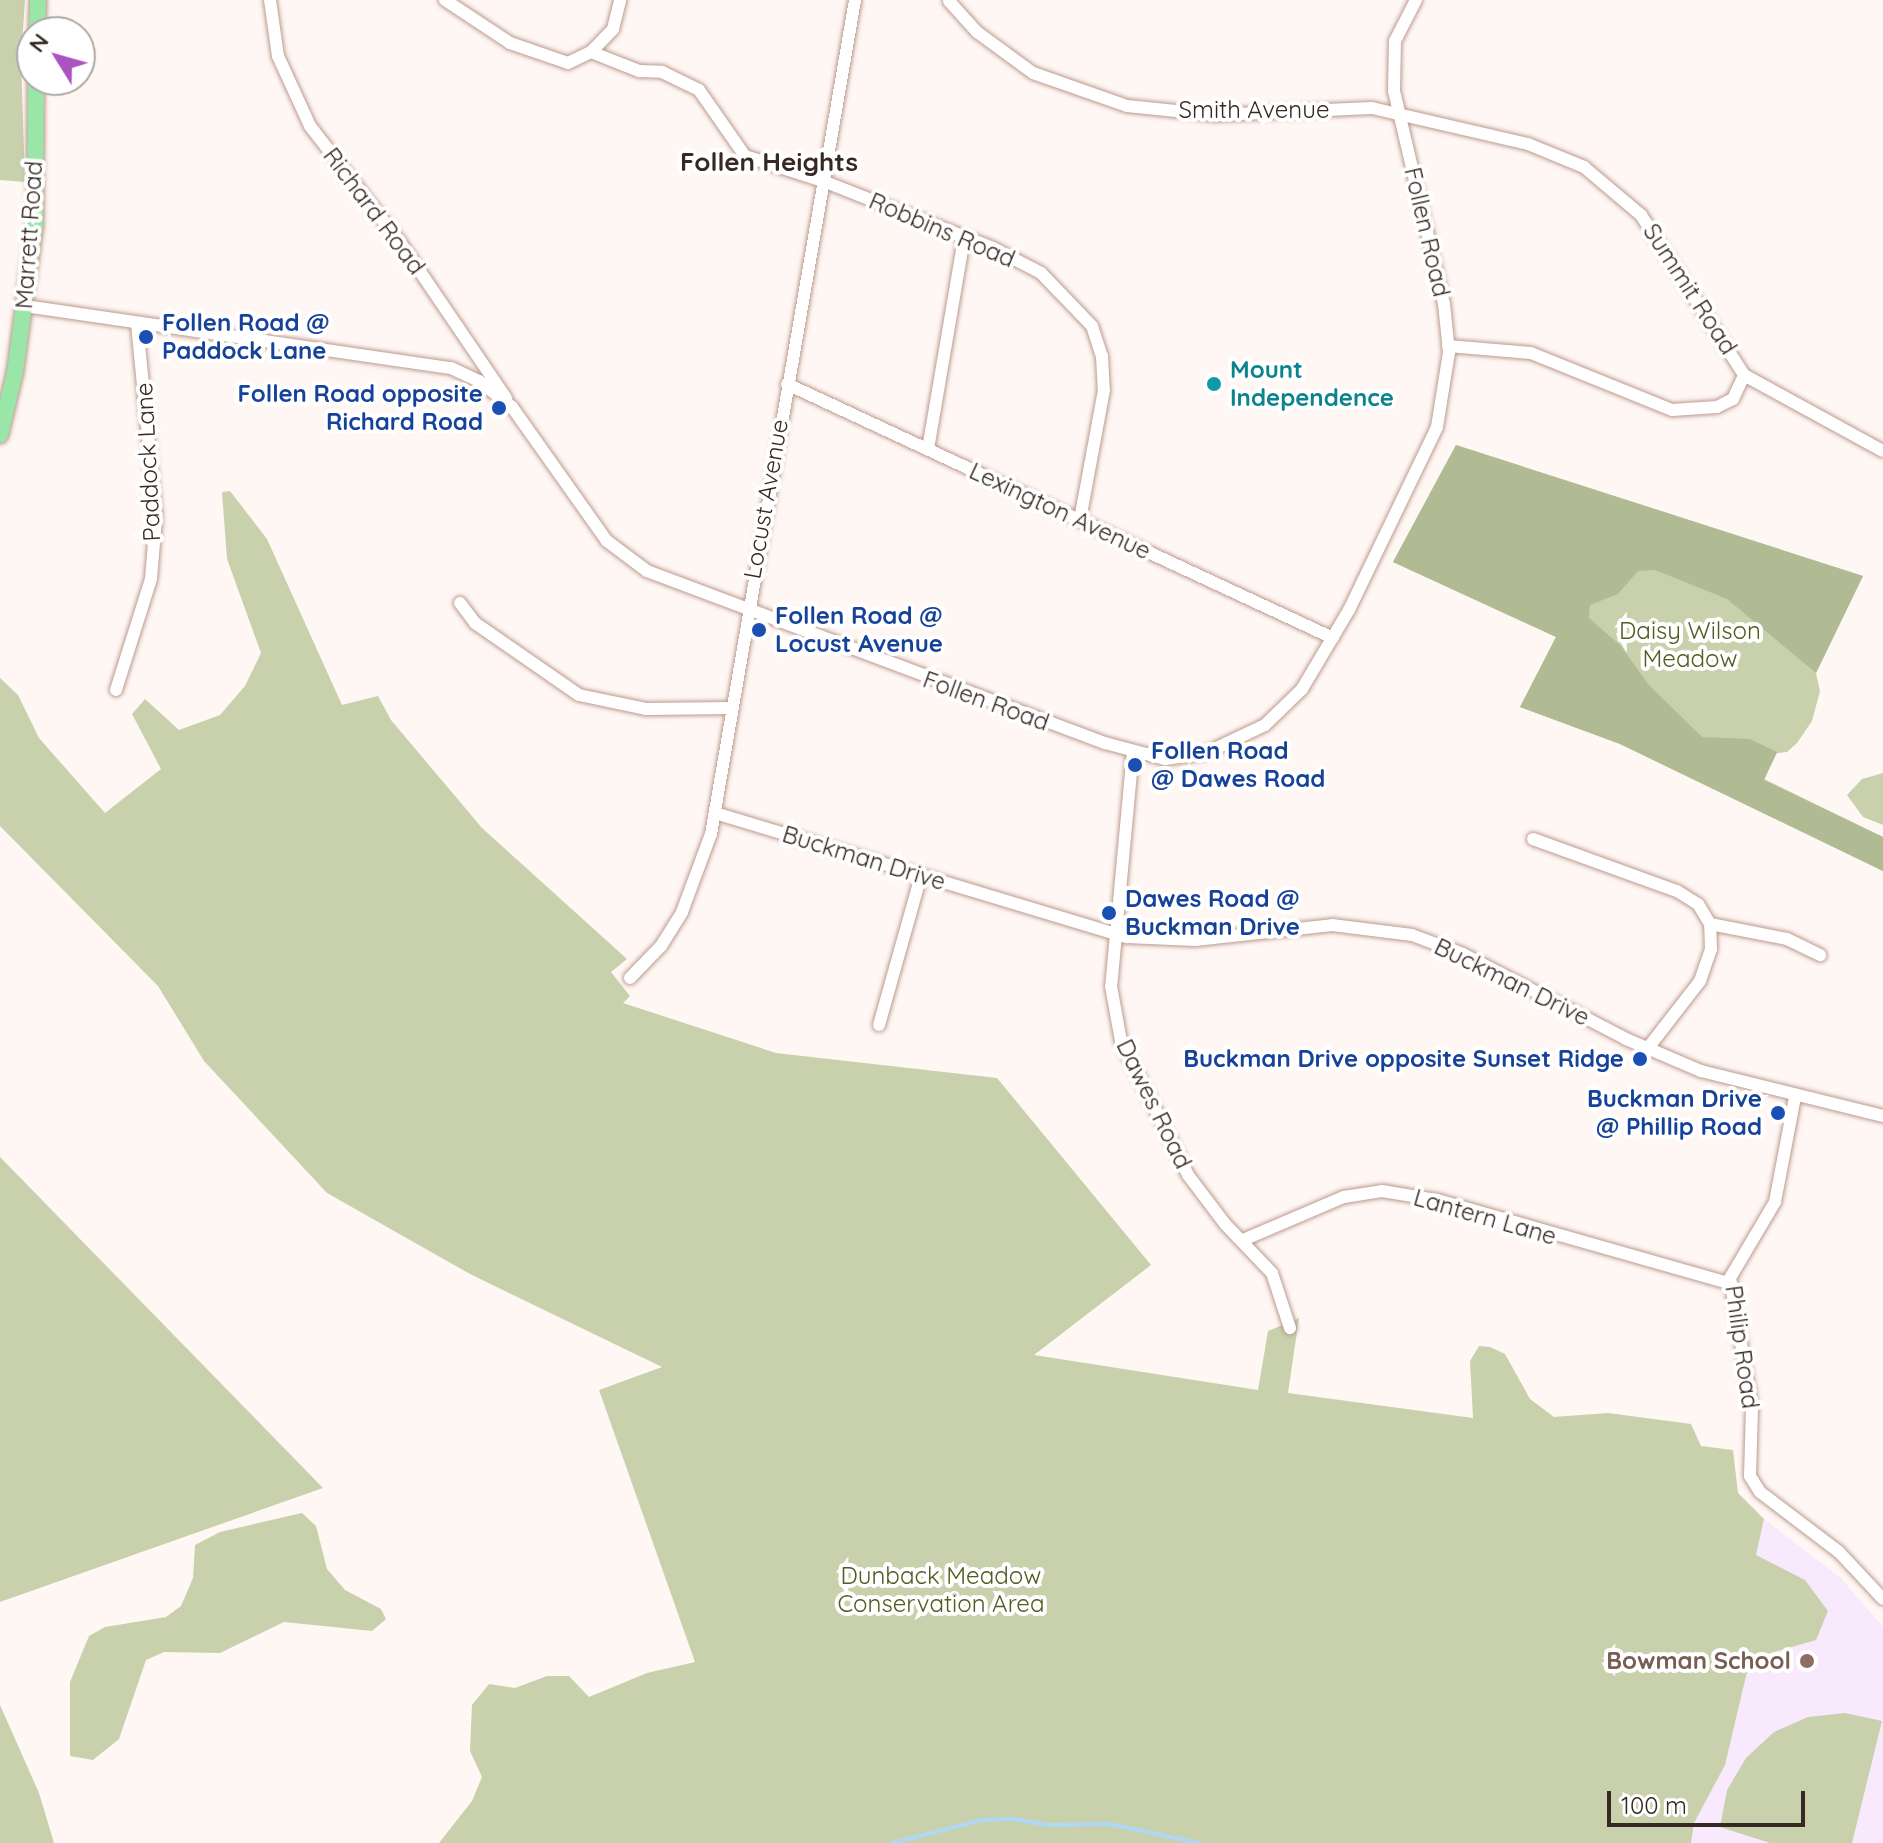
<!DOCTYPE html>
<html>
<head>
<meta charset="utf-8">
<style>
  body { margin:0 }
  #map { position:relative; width:1883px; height:1843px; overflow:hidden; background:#fff7f4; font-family:Quicksand,sans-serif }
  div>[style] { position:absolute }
  .education>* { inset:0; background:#f8e9fc }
  .green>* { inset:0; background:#c8d1ac }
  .forest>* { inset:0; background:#b1bb93 }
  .stream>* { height:4px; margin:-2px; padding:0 2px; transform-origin:2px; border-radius:2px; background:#b0d8f3 }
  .roads { filter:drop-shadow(0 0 2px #bc9b8e) drop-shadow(0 0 2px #bc9b8e) }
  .minor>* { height:12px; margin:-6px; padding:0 6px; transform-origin:6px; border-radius:6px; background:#fff }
  .major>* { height:16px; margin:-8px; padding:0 8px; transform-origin:8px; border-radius:8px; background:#9ae5a8 }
  .dots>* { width:22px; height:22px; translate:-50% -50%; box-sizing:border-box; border:4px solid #fff; border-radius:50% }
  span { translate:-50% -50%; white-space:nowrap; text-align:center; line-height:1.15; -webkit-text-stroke:8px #fff; paint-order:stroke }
  .street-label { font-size:24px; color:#362924 }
  .transit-label { font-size:24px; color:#164399; font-weight:700 }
  .left { translate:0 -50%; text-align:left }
  .right { translate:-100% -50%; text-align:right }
  .culture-label { font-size:24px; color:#0d838f; font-weight:700 }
  .park-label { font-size:24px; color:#515c1e }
  .education-label { font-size:24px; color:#785e54; font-weight:700 }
  .neighbourhood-label { font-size:26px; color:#362924; font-weight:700 }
  .north { position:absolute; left:16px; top:16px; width:80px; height:80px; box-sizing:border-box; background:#fff; border:2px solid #afa9a7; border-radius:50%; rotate:307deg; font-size:22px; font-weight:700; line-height:32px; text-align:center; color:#362924 }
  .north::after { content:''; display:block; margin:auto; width:28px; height:36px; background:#aa53c1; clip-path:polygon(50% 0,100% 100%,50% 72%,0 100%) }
  .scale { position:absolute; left:1607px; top:1791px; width:198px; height:36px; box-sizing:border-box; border:4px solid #362924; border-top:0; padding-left:10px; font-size:24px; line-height:28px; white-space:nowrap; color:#362924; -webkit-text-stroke:6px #fff; paint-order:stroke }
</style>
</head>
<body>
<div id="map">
  <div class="education">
    <i style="clip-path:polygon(1764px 1519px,1841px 1578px,1883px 1627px,1883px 1843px,1680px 1843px,1723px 1695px)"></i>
  </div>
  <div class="green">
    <i style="clip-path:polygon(0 0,25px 0,21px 60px,25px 182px,0 180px)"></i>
    <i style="clip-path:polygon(1456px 445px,1863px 576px,1816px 673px,1820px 691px,1812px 721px,1797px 743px,1787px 752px,1777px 753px,1764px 779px,1883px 837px,1883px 871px,1620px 744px,1520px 707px,1556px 637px,1393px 562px)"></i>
    <i style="clip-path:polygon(230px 491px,267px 539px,342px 705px,378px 696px,391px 720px,482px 828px,627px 959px,611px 972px,630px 996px,623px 1003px,776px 1053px,997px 1078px,1151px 1265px,1034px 1355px,1258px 1390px,1268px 1331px,1299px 1318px,1288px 1393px,1473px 1418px,1470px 1361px,1479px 1346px,1490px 1347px,1505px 1354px,1530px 1399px,1554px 1417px,1608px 1413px,1691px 1424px,1701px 1446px,1733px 1450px,1738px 1493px,1764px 1519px,1756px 1555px,1805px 1580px,1828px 1611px,1816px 1640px,1750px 1659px,1725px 1765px,1694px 1823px,1691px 1843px,439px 1843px,472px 1801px,482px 1777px,470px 1751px,472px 1705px,489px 1684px,515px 1688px,547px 1676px,569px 1676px,589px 1697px,647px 1673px,695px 1662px,599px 1390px,662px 1367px,470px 1274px,327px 1193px,204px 1061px,158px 986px,0 826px,0 678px,18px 695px,39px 738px,105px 813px,161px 769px,132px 714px,145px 699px,179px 730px,220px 715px,245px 686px,261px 653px,227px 559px,222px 492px)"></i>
    <i style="clip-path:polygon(1883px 773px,1883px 825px,1863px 817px,1847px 795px,1862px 779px)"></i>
    <i style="clip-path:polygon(0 1157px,323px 1488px,0 1602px)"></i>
    <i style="clip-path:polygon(302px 1513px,316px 1526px,327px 1569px,345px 1590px,381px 1609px,386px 1619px,372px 1631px,284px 1622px,220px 1653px,164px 1652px,146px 1660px,119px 1739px,93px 1760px,70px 1756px,70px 1682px,89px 1636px,105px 1627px,166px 1617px,181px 1606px,193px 1578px,195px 1545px,220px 1532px)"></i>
    <i style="clip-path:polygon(0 1705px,39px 1793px,54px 1843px,0 1843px)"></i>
    <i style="clip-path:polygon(1845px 1713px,1882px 1721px,1852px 1843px,1770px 1843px,1720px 1827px,1727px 1790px,1746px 1758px,1774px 1732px,1808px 1717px)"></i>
  </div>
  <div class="forest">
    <i style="clip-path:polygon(1456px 445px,1863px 576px,1816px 673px,1727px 599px,1655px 570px,1638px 571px,1618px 594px,1590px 605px,1589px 618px,1621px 646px,1648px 684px,1702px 737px,1750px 739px,1777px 752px,1764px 780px,1883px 837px,1883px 871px,1620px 744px,1520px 707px,1556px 637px,1393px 562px)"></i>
  </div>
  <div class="stream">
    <i style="left:892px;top:1843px;width:93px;rotate:-14.3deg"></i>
    <i style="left:982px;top:1820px;width:32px;rotate:-2deg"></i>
    <i style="left:1014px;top:1819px;width:36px;rotate:10deg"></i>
    <i style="left:1049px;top:1825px;width:61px;rotate:-0.9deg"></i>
    <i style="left:1110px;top:1824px;width:91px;rotate:12.1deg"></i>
  </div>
  <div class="roads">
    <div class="minor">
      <i style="left:270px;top:0;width:57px;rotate:81.9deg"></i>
      <i style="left:278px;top:56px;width:77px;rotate:65.4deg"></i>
      <i style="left:310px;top:126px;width:147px;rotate:52.2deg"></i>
      <i style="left:400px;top:242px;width:189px;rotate:55.8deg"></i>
      <i style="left:445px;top:0;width:78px;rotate:33.5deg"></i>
      <i style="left:510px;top:43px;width:61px;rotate:19deg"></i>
      <i style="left:568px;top:63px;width:25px;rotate:-26deg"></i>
      <i style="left:591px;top:52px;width:52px;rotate:21.6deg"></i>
      <i style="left:639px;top:71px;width:23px;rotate:2deg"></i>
      <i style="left:662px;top:72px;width:41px;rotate:25.9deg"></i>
      <i style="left:699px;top:90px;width:80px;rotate:55.1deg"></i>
      <i style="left:745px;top:156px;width:82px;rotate:17.8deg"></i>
      <i style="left:823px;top:181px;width:183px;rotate:21.5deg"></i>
      <i style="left:993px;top:248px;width:54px;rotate:27.5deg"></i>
      <i style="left:1041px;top:273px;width:74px;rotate:46.1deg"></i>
      <i style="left:1092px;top:326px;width:32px;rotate:72deg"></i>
      <i style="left:1102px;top:356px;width:34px;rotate:87deg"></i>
      <i style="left:1104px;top:390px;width:132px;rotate:100.5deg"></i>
      <i style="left:949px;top:1px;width:42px;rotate:47.9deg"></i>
      <i style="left:977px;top:32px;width:69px;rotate:36.2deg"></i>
      <i style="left:1033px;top:73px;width:100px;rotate:19.3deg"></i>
      <i style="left:1127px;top:106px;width:89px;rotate:5.8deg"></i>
      <i style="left:1216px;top:115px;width:156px;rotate:-2.6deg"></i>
      <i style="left:1372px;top:108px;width:160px;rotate:13deg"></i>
      <i style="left:1528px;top:144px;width:61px;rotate:22.3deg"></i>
      <i style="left:1584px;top:167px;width:75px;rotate:40.1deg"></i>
      <i style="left:1641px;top:215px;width:190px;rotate:57.2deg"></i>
      <i style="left:1744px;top:375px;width:158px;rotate:28.7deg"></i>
      <i style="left:591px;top:52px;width:32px;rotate:-46deg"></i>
      <i style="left:613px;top:29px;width:30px;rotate:-76deg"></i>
      <i style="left:25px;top:306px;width:430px;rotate:8.3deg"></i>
      <i style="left:451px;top:368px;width:31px;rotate:25deg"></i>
      <i style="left:479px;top:381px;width:42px;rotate:38.2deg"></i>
      <i style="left:512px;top:407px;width:164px;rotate:54.7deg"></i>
      <i style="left:607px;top:541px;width:50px;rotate:36.9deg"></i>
      <i style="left:647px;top:571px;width:489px;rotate:20.6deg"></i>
      <i style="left:1105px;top:743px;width:62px;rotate:14.9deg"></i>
      <i style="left:1165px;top:759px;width:41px;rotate:-8.3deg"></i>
      <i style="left:1206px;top:753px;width:65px;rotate:-25.4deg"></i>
      <i style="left:1265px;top:725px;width:52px;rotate:-44.2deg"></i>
      <i style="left:1302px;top:689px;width:92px;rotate:-59.3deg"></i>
      <i style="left:1349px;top:610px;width:203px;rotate:-64.3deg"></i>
      <i style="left:1437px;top:427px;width:76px;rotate:-80.9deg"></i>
      <i style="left:1449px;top:352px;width:48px;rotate:-95.9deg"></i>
      <i style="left:1444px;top:304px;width:219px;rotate:-103.2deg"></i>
      <i style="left:1394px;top:91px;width:50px;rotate:-88.9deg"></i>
      <i style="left:1395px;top:41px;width:46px;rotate:-62.9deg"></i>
      <i style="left:1448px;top:346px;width:83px;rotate:4.8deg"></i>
      <i style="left:1531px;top:353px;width:152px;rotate:22deg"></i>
      <i style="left:1672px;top:410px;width:45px;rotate:-3.8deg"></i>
      <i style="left:1717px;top:407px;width:18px;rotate:-27deg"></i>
      <i style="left:1733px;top:399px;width:26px;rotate:-65deg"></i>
      <i style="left:787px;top:384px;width:602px;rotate:24.95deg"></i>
      <i style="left:928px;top:449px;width:213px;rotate:-80.3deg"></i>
      <i style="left:460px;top:603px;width:25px;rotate:53deg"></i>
      <i style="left:475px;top:623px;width:126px;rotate:34.7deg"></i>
      <i style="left:579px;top:695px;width:68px;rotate:11.8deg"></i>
      <i style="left:646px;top:709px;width:85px;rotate:-0.7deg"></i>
      <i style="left:116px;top:690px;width:116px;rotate:-72.5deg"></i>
      <i style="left:151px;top:579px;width:61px;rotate:-85.3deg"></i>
      <i style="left:156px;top:518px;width:195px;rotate:-95.6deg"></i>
      <i style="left:1133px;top:751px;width:236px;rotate:95.3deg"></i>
      <i style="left:1111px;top:986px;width:56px;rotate:79.7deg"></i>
      <i style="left:1121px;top:1041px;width:150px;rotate:63.4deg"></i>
      <i style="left:1188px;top:1175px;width:61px;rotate:52.9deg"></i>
      <i style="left:1225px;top:1224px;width:68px;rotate:46.2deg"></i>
      <i style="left:1272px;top:1273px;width:58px;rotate:71.9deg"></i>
      <i style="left:715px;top:813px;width:430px;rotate:16.8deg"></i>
      <i style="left:1127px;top:937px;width:68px;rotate:2.5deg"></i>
      <i style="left:1195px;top:940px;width:138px;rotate:-6.2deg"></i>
      <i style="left:1332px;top:925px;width:81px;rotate:7.1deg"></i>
      <i style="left:1412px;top:935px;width:54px;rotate:20.4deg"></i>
      <i style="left:1463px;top:954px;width:184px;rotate:27.5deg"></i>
      <i style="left:1626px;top:1039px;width:82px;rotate:23.1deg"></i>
      <i style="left:1701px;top:1071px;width:187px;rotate:13.9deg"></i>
      <i style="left:1533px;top:839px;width:153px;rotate:19.9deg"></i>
      <i style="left:1677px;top:891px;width:25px;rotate:32deg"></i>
      <i style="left:1698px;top:904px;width:23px;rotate:59deg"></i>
      <i style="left:630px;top:978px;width:45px;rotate:-45.9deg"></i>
      <i style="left:661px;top:946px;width:40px;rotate:-58deg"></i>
      <i style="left:682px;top:912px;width:83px;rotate:-69.6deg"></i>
      <i style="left:711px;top:834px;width:846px;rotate:-80.2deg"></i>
      <i style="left:879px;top:1025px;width:155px;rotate:-74.3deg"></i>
      <i style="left:1648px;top:1048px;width:85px;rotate:-52.2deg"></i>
      <i style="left:1700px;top:981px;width:34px;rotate:-71deg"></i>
      <i style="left:1711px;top:949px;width:25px;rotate:-92deg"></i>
      <i style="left:1710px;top:924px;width:78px;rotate:11deg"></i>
      <i style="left:1787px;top:939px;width:37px;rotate:26deg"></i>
      <i style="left:1795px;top:1097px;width:107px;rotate:100.8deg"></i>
      <i style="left:1775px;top:1202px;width:88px;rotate:120.6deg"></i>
      <i style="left:1730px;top:1278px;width:132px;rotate:80.4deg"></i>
      <i style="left:1752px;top:1408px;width:68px;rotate:91.7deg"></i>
      <i style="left:1750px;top:1476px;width:19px;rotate:58deg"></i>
      <i style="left:1760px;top:1492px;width:99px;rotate:37.2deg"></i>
      <i style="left:1839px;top:1552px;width:64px;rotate:46.9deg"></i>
      <i style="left:1243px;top:1240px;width:110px;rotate:-23.1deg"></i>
      <i style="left:1344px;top:1197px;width:38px;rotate:-9deg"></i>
      <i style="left:1382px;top:1191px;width:56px;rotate:9.3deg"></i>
      <i style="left:1437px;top:1200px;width:306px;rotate:15.9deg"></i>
    </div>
    <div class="major">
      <i style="left:37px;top:32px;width:32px;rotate:-88deg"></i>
      <i style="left:0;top:435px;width:65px;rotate:-76.6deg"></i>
      <i style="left:15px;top:372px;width:148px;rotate:-82.3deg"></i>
      <i style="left:35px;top:225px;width:145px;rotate:-89.6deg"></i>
    </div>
  </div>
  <div class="dots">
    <i style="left:146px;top:337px;background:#1a4fb4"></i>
    <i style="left:1214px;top:384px;background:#0f9aa8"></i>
    <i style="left:499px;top:408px;background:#1a4fb4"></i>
    <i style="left:759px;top:630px;background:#1a4fb4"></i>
    <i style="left:1135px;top:765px;background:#1a4fb4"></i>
    <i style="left:1109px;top:913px;background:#1a4fb4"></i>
    <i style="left:1640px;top:1059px;background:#1a4fb4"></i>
    <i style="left:1778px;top:1113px;background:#1a4fb4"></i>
    <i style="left:1807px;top:1661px;background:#8d6e63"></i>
  </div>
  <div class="street-label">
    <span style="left:1254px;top:110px">Smith Avenue</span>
    <span style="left:374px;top:211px;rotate:53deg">Richard Road</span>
    <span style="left:942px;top:230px;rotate:23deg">Robbins Road</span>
    <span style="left:1427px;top:232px;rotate:77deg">Follen Road</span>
    <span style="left:29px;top:235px;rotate:-86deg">Marrett Road</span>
    <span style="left:1690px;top:289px;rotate:57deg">Summit Road</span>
    <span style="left:148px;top:462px;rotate:-93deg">Paddock Lane</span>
    <span style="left:766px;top:499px;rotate:-80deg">Locust Avenue</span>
    <span style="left:1060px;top:511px;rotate:25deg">Lexington Avenue</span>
    <span style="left:986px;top:701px;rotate:20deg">Follen Road</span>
    <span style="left:864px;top:858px;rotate:17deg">Buckman Drive</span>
    <span style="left:1512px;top:982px;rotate:26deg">Buckman Drive</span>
    <span style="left:1154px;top:1104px;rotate:64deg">Dawes Road</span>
    <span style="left:1485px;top:1217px;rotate:16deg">Lantern Lane</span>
    <span style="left:1742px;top:1347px;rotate:82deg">Philip Road</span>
  </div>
  <div class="transit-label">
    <span class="left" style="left:162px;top:337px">Follen Road @<br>Paddock Lane</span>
    <span class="right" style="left:483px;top:408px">Follen Road opposite<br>Richard Road</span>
    <span class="left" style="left:775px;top:630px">Follen Road @<br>Locust Avenue</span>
    <span class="left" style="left:1151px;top:765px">Follen Road<br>@ Dawes Road</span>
    <span class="left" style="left:1125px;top:913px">Dawes Road @<br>Buckman Drive</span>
    <span class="right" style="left:1624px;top:1059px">Buckman Drive opposite Sunset Ridge</span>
    <span class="right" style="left:1762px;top:1113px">Buckman Drive<br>@ Phillip Road</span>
  </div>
  <div class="culture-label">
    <span class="left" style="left:1230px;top:384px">Mount<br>Independence</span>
  </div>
  <div class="park-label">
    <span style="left:1690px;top:645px">Daisy Wilson<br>Meadow</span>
    <span style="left:941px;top:1590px">Dunback Meadow<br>Conservation Area</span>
  </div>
  <div class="education-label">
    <span class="right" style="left:1791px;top:1661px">Bowman School</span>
  </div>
  <div class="neighbourhood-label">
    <span style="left:769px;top:162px">Follen Heights</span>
  </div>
  <div class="north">N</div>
  <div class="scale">100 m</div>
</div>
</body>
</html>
